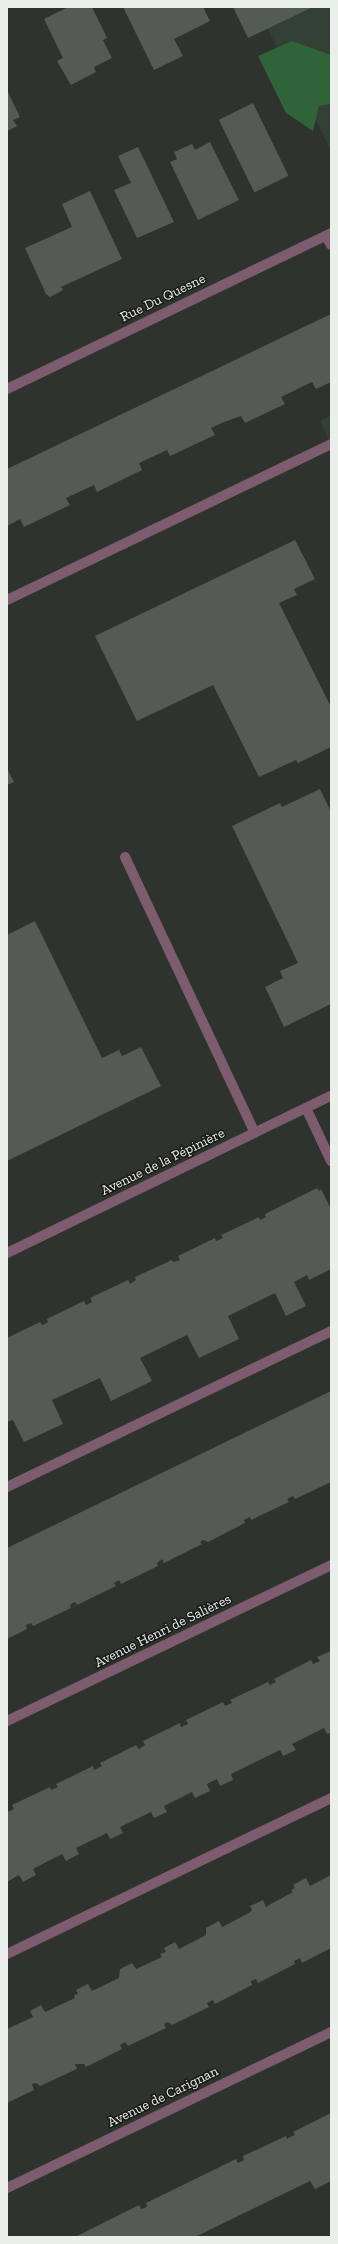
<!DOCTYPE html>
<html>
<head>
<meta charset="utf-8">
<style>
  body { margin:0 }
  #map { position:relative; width:338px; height:2244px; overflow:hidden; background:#2e332e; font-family:"Zilla Slab",serif }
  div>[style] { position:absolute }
  .built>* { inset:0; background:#343f35 }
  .green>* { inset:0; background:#2f6338 }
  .building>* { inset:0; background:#545a54; transform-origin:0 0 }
  .service>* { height:10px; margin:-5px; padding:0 5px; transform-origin:5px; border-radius:5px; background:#7e5c6f }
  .minor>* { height:10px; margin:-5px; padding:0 5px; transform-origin:5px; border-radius:5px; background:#7e5c6f }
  span { translate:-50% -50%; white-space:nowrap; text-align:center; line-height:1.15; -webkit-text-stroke:3px #181a18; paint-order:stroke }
  .street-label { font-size:14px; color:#ebefeb }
  .frame { position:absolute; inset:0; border:8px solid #ebefeb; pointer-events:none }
</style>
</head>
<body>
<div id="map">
  <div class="built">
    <i style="clip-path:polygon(256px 7px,331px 7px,331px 150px)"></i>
    <i style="clip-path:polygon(331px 415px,331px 444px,320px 421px)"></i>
  </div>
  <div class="green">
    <i style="clip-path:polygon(292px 41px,331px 55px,331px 104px,319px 106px,313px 131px,286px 113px,258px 56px)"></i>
  </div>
  <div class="building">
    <i style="clip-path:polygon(68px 7px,92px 7px,107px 38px,103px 40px,112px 58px,94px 67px,96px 72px,71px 85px,57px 61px,63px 58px,44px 19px)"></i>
    <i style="clip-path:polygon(123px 7px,203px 7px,210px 21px,174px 39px,183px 56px,154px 70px)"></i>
    <i style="clip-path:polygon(233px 7px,313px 7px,248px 38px)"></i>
    <i style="clip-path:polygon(7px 90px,20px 117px,13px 120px,17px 126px,7px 131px)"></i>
    <i style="left:253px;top:103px;width:81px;height:38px;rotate:64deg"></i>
    <i style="clip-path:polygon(210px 142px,239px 200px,198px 220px,170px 162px,177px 159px,174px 152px,192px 144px,195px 150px)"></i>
    <i style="clip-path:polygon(138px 147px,174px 222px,137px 238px,114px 190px,131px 183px,118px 156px)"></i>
    <i style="clip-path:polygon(90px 191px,122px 259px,61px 287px,63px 290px,50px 297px,46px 294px,25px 248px,72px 227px,62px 204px)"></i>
    <i style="clip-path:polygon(331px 314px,331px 382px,316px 389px,312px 382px,281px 397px,285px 404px,245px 423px,241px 416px,224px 422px,211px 428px,215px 435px,170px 456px,167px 450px,139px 463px,142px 470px,97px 492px,94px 485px,66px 498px,70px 505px,24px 527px,20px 519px,7px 526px,7px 469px)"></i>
    <i style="clip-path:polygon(295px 540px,315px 579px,294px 589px,297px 595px,279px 603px,331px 707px,331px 747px,298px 763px,296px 760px,259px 777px,213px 685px,137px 721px,95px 636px)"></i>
    <i style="clip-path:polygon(7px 768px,14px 782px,7px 785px)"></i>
    <i style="clip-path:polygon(320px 789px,331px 812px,331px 1004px,284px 1027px,265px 987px,283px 978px,280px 971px,298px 963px,232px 826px,280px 803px,282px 807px)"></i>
    <i style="clip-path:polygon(35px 921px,102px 1058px,119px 1050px,122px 1056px,141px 1047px,161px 1086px,7px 1161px,7px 935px)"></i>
    <i style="clip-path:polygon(317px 1188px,319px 1191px,321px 1189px,331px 1209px,331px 1269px,309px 1280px,307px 1275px,294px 1282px,306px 1306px,286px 1316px,275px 1293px,228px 1316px,239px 1339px,199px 1358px,187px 1335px,140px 1358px,152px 1381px,111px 1401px,100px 1378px,52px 1400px,63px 1424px,24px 1442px,13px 1420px,7px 1422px,7px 1338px,40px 1322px,42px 1325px,45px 1324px,48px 1322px,47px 1319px,84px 1301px,86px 1305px,92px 1302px,90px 1298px,128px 1280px,130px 1284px,136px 1280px,135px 1277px,172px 1260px,173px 1262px,180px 1260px,178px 1256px,215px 1238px,216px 1241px,223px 1238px,221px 1235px,259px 1217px,260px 1220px,266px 1217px,265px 1214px)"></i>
    <i style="clip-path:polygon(331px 1391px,331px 1482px,295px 1499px,293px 1496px,287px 1499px,289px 1502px,251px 1520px,250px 1517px,244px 1520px,245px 1523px,208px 1542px,203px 1540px,200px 1542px,202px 1544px,164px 1563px,162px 1559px,160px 1561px,157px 1563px,158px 1566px,121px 1584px,119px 1580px,114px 1583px,116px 1586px,77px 1605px,75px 1602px,73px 1603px,70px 1605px,71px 1608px,33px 1626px,31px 1623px,26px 1625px,27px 1629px,7px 1639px,7px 1548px)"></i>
    <i style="clip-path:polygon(331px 1651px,331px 1733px,327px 1734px,324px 1728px,292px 1744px,296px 1750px,283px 1756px,280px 1750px,231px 1774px,233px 1780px,220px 1786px,217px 1779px,207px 1784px,210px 1791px,195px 1798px,192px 1792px,164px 1806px,167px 1812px,154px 1818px,151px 1812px,120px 1827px,123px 1833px,110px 1839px,107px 1833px,76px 1848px,79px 1854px,66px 1861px,62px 1854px,33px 1869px,36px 1875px,23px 1882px,19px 1875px,7px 1882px,7px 1812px,14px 1809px,12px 1805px,50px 1787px,51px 1790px,58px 1787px,56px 1784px,93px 1766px,94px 1770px,102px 1766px,100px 1763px,136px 1745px,139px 1749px,145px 1745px,143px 1741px,180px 1723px,181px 1727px,188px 1724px,186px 1720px,223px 1702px,225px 1706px,232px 1703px,230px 1700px,268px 1682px,270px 1685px,276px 1682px,274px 1679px,311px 1660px,313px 1664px,320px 1661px,317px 1657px)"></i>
    <i style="clip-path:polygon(331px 1875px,331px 1948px,302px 1963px,300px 1958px,294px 1961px,295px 1964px,258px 1983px,256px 1979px,254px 1980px,251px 1981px,252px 1985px,215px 2004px,213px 2000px,207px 2003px,209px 2007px,172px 2025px,168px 2022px,164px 2024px,166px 2028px,128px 2046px,125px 2042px,120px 2045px,122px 2049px,86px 2067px,84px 2064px,75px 2064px,77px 2069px,40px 2086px,36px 2083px,32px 2084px,34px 2090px,7px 2103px,7px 2029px,33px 2017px,30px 2011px,41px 2005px,45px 2012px,75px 1998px,74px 1995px,78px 1994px,76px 1990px,88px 1984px,92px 1991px,119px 1978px,120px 1969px,132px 1963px,136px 1969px,162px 1957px,160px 1954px,166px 1952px,164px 1948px,175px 1942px,179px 1949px,206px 1935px,206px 1928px,219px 1921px,222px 1927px,249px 1913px,252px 1910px,250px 1906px,263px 1900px,266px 1907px,271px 1904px,293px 1892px,291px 1890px,295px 1888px,293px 1885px,306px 1878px,310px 1886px)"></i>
    <i style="clip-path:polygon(331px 2113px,331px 2181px,315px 2189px,310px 2181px,195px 2237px,75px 2237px,139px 2205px,141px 2209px,145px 2208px,147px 2206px,146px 2203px,236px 2159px,238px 2163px,244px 2160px,243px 2156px,286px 2136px,287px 2139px,290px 2137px,295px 2135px,293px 2132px)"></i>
  </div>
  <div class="service">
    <i style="left:326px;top:236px;width:10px;rotate:61deg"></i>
    <i style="left:7px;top:600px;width:360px;rotate:-25.7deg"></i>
    <i style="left:125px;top:857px;width:305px;rotate:64.8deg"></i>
    <i style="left:306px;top:1108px;width:59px;rotate:64.7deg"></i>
    <i style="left:7px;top:1487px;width:360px;rotate:-25.7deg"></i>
    <i style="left:7px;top:1954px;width:360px;rotate:-25.7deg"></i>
  </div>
  <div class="minor">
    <i style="left:7px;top:389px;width:360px;rotate:-25.7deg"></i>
    <i style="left:7px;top:1253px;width:360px;rotate:-25.9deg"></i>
    <i style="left:7px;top:1721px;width:360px;rotate:-25.7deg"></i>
    <i style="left:7px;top:2188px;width:360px;rotate:-25.7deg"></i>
  </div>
  <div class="street-label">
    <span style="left:163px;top:298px;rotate:-26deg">Rue Du Quesne</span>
    <span style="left:163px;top:1162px;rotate:-26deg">Avenue de la Pépinière</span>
    <span style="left:163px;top:1631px;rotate:-26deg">Avenue Henri de Salières</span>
    <span style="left:163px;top:2097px;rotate:-26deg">Avenue de Carignan</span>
  </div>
  <div class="frame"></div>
</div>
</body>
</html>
